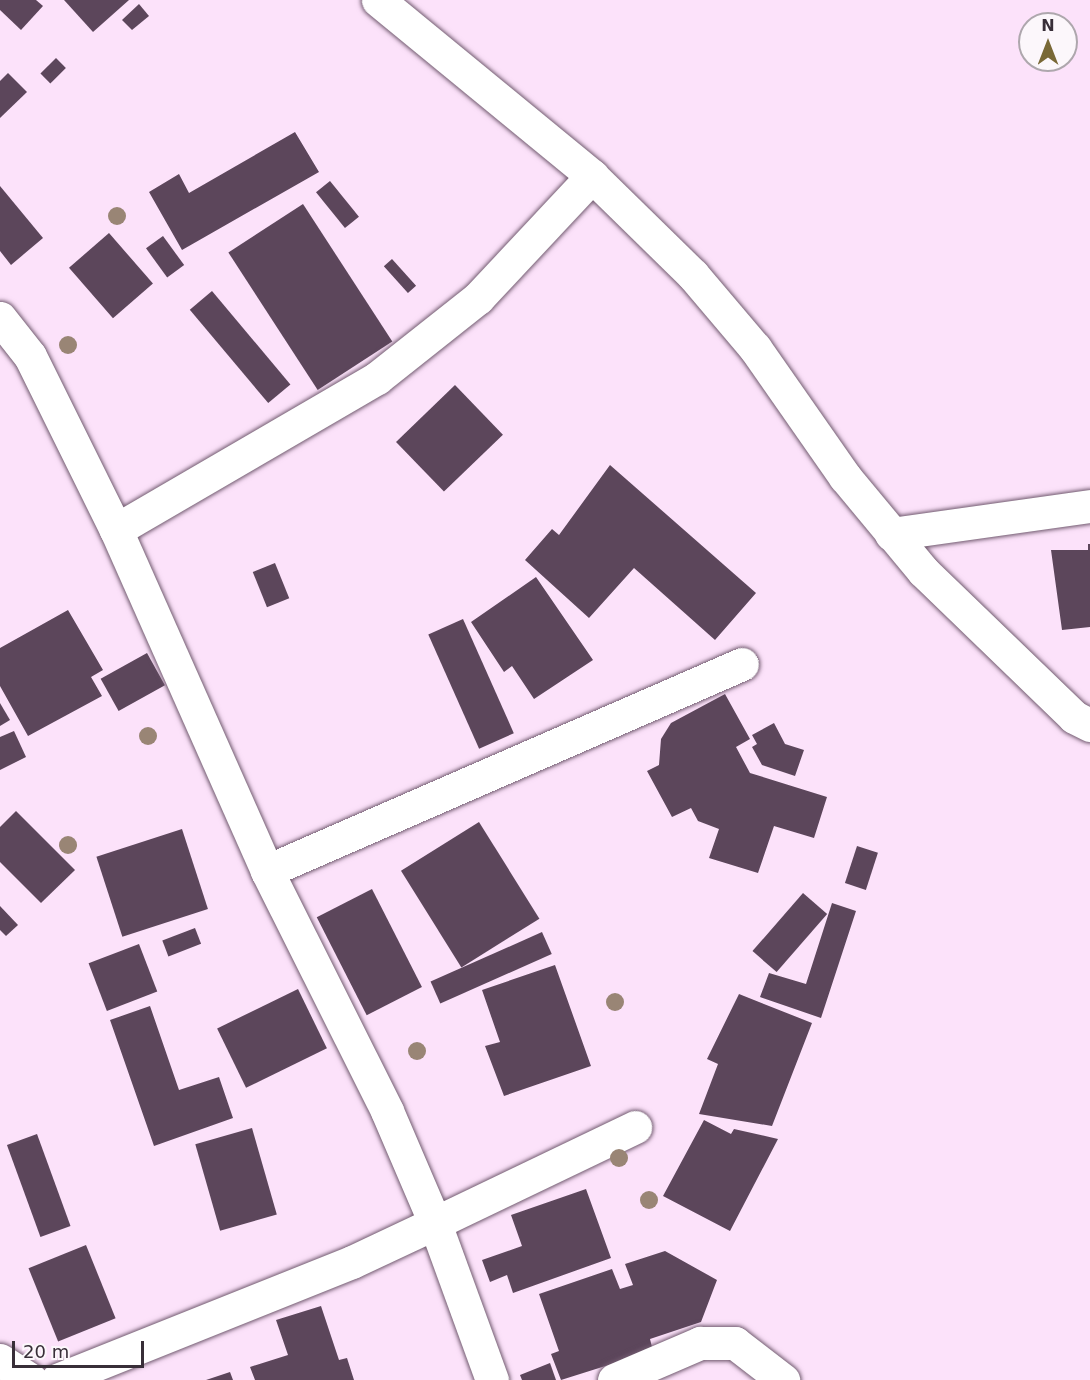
<!DOCTYPE html>
<html>
<head>
<meta charset="utf-8">
<style>
  body { margin:0 }
  #map { position:relative; width:1090px; height:1380px; overflow:hidden; background:#fce2fa; font-family:"DejaVu Sans",sans-serif }
  div>[style] { position:absolute }
  .building>* { inset:0; background:#5c465b; transform-origin:0 0 }
  .roads { filter:drop-shadow(0 0 2px #725b70) drop-shadow(0 0 2px #725b70) }
  .street>* { height:33px; margin:-16.5px; padding:0 16.5px; transform-origin:16.5px; border-radius:16.5px; background:#fff }
  .trees>* { width:18px; height:18px; margin:-9px; border-radius:50%; background:#998575 }
  span { translate:-50% -50%; white-space:nowrap; text-align:center; line-height:1.15; -webkit-text-stroke:6px #fcf7fb; paint-order:stroke }
  .north { position:absolute; left:1018px; top:12px; width:60px; height:60px; box-sizing:border-box; background:#fcf7fb; border:2px solid #aea7ad; border-radius:50%; rotate:0deg; font-size:16px; font-weight:700; line-height:24px; text-align:center; color:#382e38 }
  .north::after { content:''; display:block; margin:auto; width:21px; height:27px; background:#796836; clip-path:polygon(50% 0,100% 100%,50% 72%,0 100%) }
  .scale { position:absolute; left:12px; top:1341px; width:132px; height:27px; box-sizing:border-box; border:3px solid #382e38; border-top:0; padding-left:8px; font-size:18px; line-height:21px; white-space:nowrap; color:#382e38; -webkit-text-stroke:4px #fcf7fb; paint-order:stroke }
</style>
</head>
<body>
<div id="map">
  <div class="building">
    <i style="clip-path:polygon(0 0,36px 0,43px 6px,21px 30px,0 10px)"></i>
    <i style="clip-path:polygon(64px 0,129px 0,93px 32px)"></i>
    <i style="clip-path:polygon(139px 4px,149px 16px,132px 30px,122px 20px)"></i>
    <i style="left:56px;top:58px;width:14px;height:22px;rotate:45deg"></i>
    <i style="clip-path:polygon(8px 73px,27px 92px,0 118px,0 81px)"></i>
    <i style="clip-path:polygon(295px 132px,319px 172px,182px 250px,149px 192px,179px 174px,189px 193px)"></i>
    <i style="left:330px;top:181px;width:46px;height:18px;rotate:51deg"></i>
    <i style="clip-path:polygon(0 186px,43px 238px,11px 265px,0 251px)"></i>
    <i style="left:303px;top:204px;width:164px;height:89px;rotate:57deg"></i>
    <i style="left:109px;top:233px;width:67px;height:53px;rotate:49deg"></i>
    <i style="left:163px;top:236px;width:36px;height:21px;rotate:54deg"></i>
    <i style="left:392px;top:259px;width:36px;height:11px;rotate:48deg"></i>
    <i style="left:212px;top:291px;width:122px;height:29px;rotate:50deg"></i>
    <i style="left:455px;top:385px;width:69px;height:82px;rotate:46deg"></i>
    <i style="clip-path:polygon(610px 465px,756px 593px,715px 640px,634px 568px,589px 618px,525px 560px,552px 529px,559px 535px)"></i>
    <i style="clip-path:polygon(1088px 544px,1090px 544px,1090px 627px,1062px 630px,1051px 550px,1088px 550px)"></i>
    <i style="left:275px;top:563px;width:38px;height:24px;rotate:68deg"></i>
    <i style="clip-path:polygon(536px 577px,593px 660px,534px 699px,512px 666px,504px 672px,471px 622px)"></i>
    <i style="clip-path:polygon(68px 610px,103px 670px,91px 677px,102px 696px,28px 736px,0 686px,0 648px)"></i>
    <i style="left:463px;top:619px;width:125px;height:38px;rotate:66deg"></i>
    <i style="left:147px;top:653px;width:37px;height:53px;rotate:61deg"></i>
    <i style="clip-path:polygon(725px 694px,750px 739px,736px 747px,750px 773px,827px 797px,814px 838px,774px 826px,758px 873px,709px 858px,719px 829px,698px 821px,691px 808px,672px 817px,647px 771px,659px 765px,661px 739px,671px 723px)"></i>
    <i style="clip-path:polygon(0 703px,10px 720px,0 726px)"></i>
    <i style="clip-path:polygon(774px 723px,785px 744px,804px 750px,795px 776px,762px 765px,752px 747px,757px 744px,752px 735px)"></i>
    <i style="clip-path:polygon(14px 731px,26px 757px,0 770px,0 737px)"></i>
    <i style="clip-path:polygon(16px 811px,75px 870px,41px 903px,0 862px,0 827px)"></i>
    <i style="left:479px;top:822px;width:114px;height:92px;rotate:58deg"></i>
    <i style="left:182px;top:829px;width:84px;height:90px;rotate:72deg"></i>
    <i style="left:857px;top:846px;width:22px;height:39px;rotate:18deg"></i>
    <i style="left:372px;top:889px;width:110px;height:62px;rotate:63deg"></i>
    <i style="left:803px;top:893px;width:32px;height:77px;rotate:41deg"></i>
    <i style="clip-path:polygon(832px 903px,856px 911px,821px 1018px,760px 997px,769px 973px,806px 984px)"></i>
    <i style="clip-path:polygon(0 906px,18px 925px,6px 936px,0 930px)"></i>
    <i style="left:195px;top:928px;width:17px;height:35px;rotate:69deg"></i>
    <i style="left:542px;top:932px;width:24px;height:122px;rotate:66deg"></i>
    <i style="left:139px;top:944px;width:51px;height:54px;rotate:69deg"></i>
    <i style="clip-path:polygon(555px 965px,591px 1066px,504px 1096px,485px 1046px,500px 1042px,482px 990px)"></i>
    <i style="left:298px;top:989px;width:66px;height:90px;rotate:64deg"></i>
    <i style="clip-path:polygon(739px 994px,812px 1023px,772px 1126px,699px 1114px,718px 1064px,707px 1059px)"></i>
    <i style="clip-path:polygon(150px 1006px,179px 1090px,219px 1077px,233px 1118px,154px 1146px,110px 1020px)"></i>
    <i style="clip-path:polygon(704px 1120px,731px 1134px,734px 1129px,778px 1139px,730px 1231px,663px 1196px)"></i>
    <i style="left:252px;top:1128px;width:90px;height:59px;rotate:74deg"></i>
    <i style="left:37px;top:1134px;width:98px;height:32px;rotate:70deg"></i>
    <i style="clip-path:polygon(586px 1189px,611px 1258px,513px 1293px,507px 1275px,490px 1282px,482px 1260px,522px 1246px,511px 1215px)"></i>
    <i style="left:86px;top:1245px;width:79px;height:62px;rotate:68deg"></i>
    <i style="clip-path:polygon(665px 1251px,717px 1280px,701px 1322px,650px 1339px,653px 1351px,561px 1380px,551px 1354px,559px 1351px,539px 1294px,612px 1269px,620px 1289px,633px 1285px,625px 1264px)"></i>
    <i style="clip-path:polygon(321px 1306px,339px 1360px,347px 1358px,354px 1380px,255px 1380px,250px 1367px,288px 1355px,276px 1320px)"></i>
    <i style="clip-path:polygon(550px 1363px,556px 1380px,522px 1380px,520px 1375px)"></i>
    <i style="clip-path:polygon(230px 1372px,233px 1380px,206px 1380px)"></i>
  </div>
  <div class="roads">
    <div class="street">
      <i style="left:378px;top:0;width:277px;rotate:39.4deg"></i>
      <i style="left:592px;top:176px;width:141px;rotate:44.4deg"></i>
      <i style="left:693px;top:275px;width:96px;rotate:49.7deg"></i>
      <i style="left:755px;top:348px;width:157px;rotate:55.1deg"></i>
      <i style="left:845px;top:477px;width:122px;rotate:50.3deg"></i>
      <i style="left:923px;top:571px;width:210px;rotate:44deg"></i>
      <i style="left:1074px;top:717px;width:18px;rotate:27deg"></i>
      <i style="left:0;top:318px;width:48px;rotate:51.7deg"></i>
      <i style="left:30px;top:356px;width:194px;rotate:63.7deg"></i>
      <i style="left:116px;top:530px;width:373px;rotate:66.1deg"></i>
      <i style="left:267px;top:871px;width:268px;rotate:63.4deg"></i>
      <i style="left:387px;top:1111px;width:122px;rotate:66.8deg"></i>
      <i style="left:435px;top:1223px;width:92px;rotate:154.8deg"></i>
      <i style="left:352px;top:1262px;width:318px;rotate:158.2deg"></i>
      <i style="left:116px;top:530px;width:302px;rotate:-30.2deg"></i>
      <i style="left:377px;top:378px;width:129px;rotate:-38.4deg"></i>
      <i style="left:478px;top:298px;width:167px;rotate:-46.9deg"></i>
      <i style="left:891px;top:534px;width:201px;rotate:-8deg"></i>
      <i style="left:267px;top:871px;width:518px;rotate:-23.55deg"></i>
      <i style="left:0;top:1360px;width:37px;rotate:33deg"></i>
      <i style="left:492px;top:1380px;width:167px;rotate:-110deg"></i>
      <i style="left:435px;top:1223px;width:222px;rotate:-25.6deg"></i>
      <i style="left:614px;top:1380px;width:94px;rotate:-23.3deg"></i>
      <i style="left:700px;top:1343px;width:35px"></i>
      <i style="left:735px;top:1343px;width:61px;rotate:37.6deg"></i>
    </div>
  </div>
  <div class="trees">
    <i style="left:117px;top:216px"></i>
    <i style="left:68px;top:345px"></i>
    <i style="left:148px;top:736px"></i>
    <i style="left:68px;top:845px"></i>
    <i style="left:615px;top:1002px"></i>
    <i style="left:417px;top:1051px"></i>
    <i style="left:619px;top:1158px"></i>
    <i style="left:649px;top:1200px"></i>
  </div>
  <div class="north">N</div>
  <div class="scale">20 m</div>
</div>
</body>
</html>
